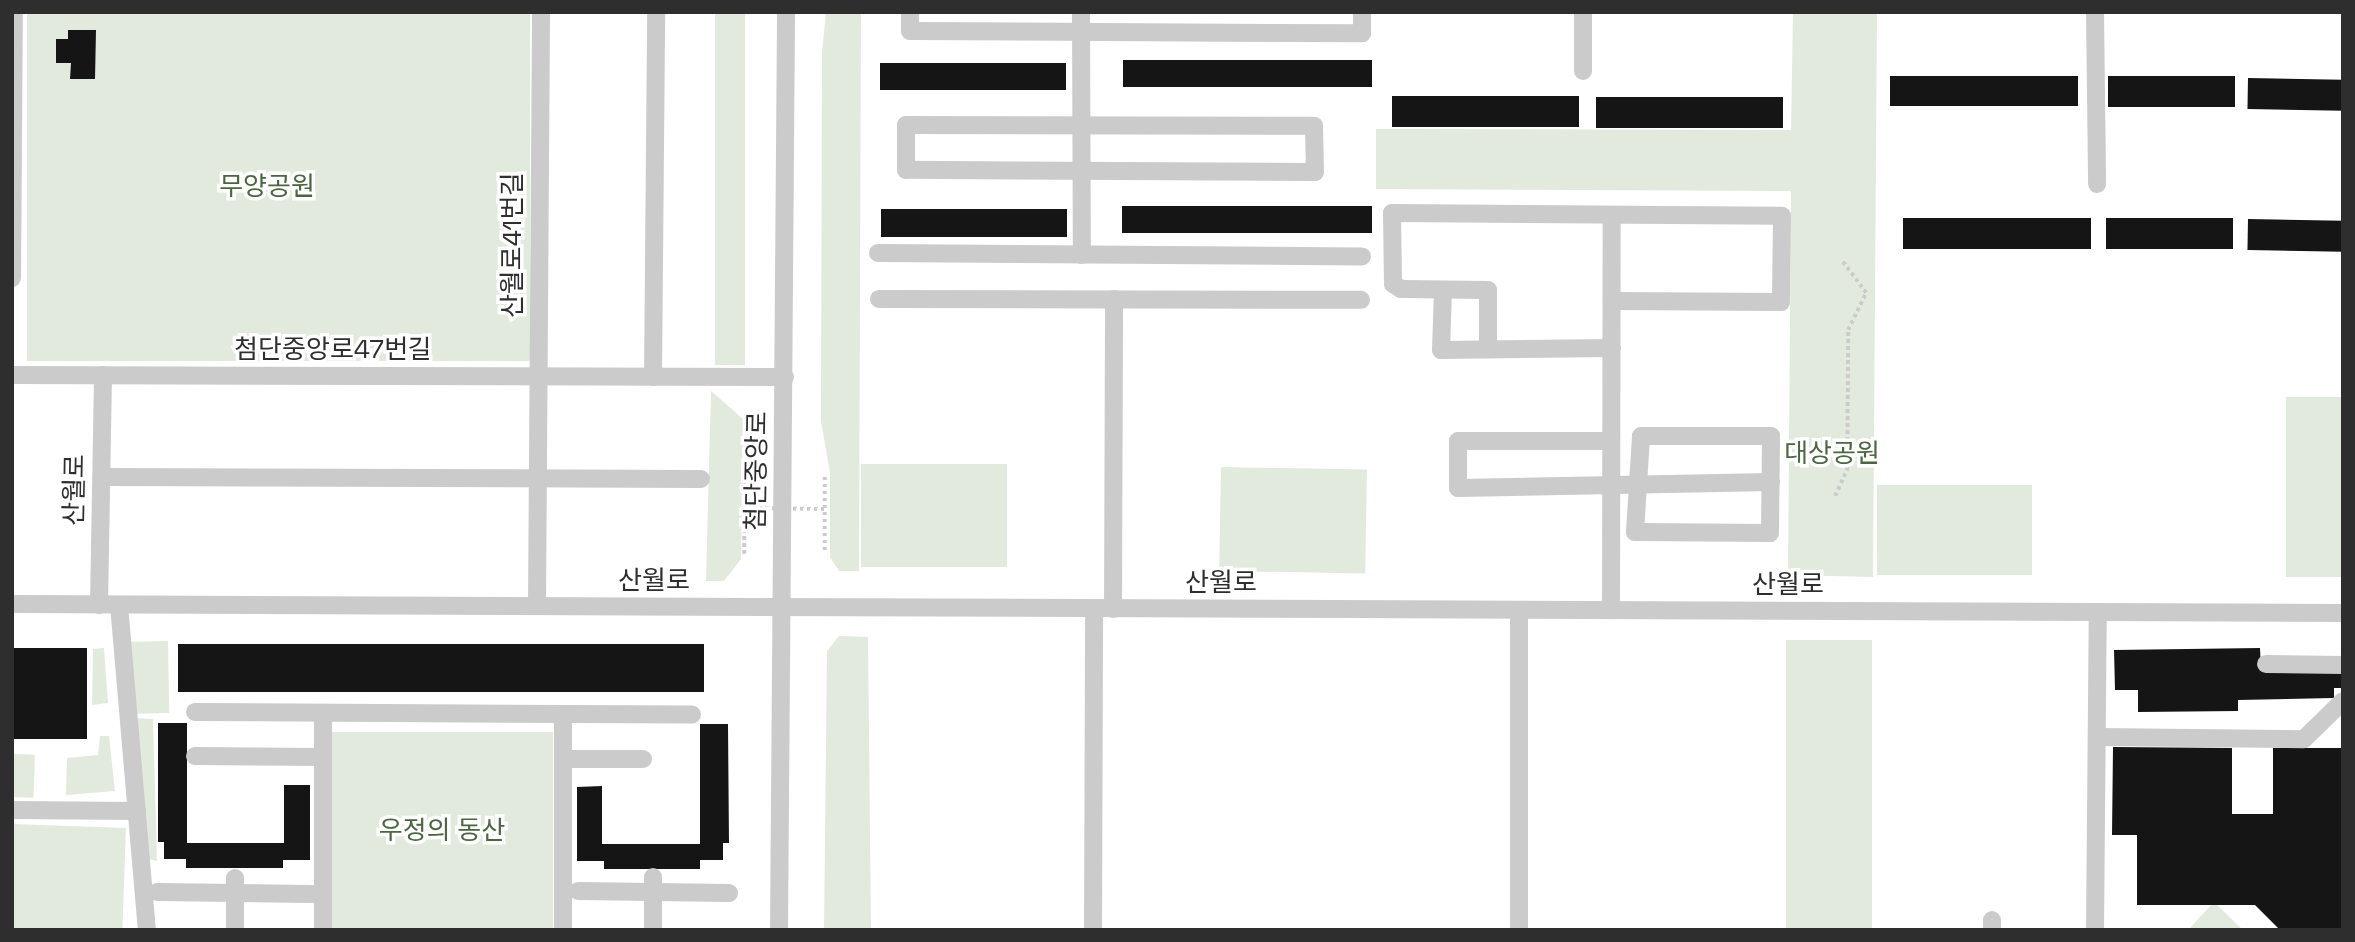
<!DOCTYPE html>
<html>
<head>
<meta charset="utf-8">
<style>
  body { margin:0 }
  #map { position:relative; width:2355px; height:942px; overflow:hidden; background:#fff; font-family:"Space Grotesk","Noto Sans KR",sans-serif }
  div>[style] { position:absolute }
  .green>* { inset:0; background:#e2eadd; transform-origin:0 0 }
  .building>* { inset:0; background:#151515; transform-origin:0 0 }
  .path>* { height:3.5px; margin-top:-1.75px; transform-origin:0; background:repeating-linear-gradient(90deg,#cbcbcb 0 3.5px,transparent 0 7px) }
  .minor>* { height:18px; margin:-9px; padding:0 9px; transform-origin:9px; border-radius:9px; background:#cbcbcb }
  .path-bridge>* { height:3.5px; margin-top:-1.75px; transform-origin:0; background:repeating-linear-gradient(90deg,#cbcbcb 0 3.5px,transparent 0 7px) }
  span { translate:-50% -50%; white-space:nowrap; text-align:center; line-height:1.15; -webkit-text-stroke:7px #fff; paint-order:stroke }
  .park-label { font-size:26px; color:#4b6640 }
  .street-label { font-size:26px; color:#2e2e2e }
  .frame { position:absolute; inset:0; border:14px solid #2e2e2e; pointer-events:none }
</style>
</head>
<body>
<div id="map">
  <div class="green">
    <i style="left:27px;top:12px;width:503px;height:349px"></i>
    <i style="left:715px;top:12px;width:30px;height:353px"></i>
    <i style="clip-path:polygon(826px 12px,861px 12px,859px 571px,839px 571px,830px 557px,830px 473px,821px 421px,822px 52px)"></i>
    <i style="clip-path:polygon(1793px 12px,1877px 12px,1873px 577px,1788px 575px,1791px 191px,1376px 189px,1376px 129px,1791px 130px)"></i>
    <i style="clip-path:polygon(711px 391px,743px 419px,741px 559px,724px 581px,706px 581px)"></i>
    <i style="left:2286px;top:397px;width:57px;height:180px"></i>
    <i style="left:861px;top:464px;width:146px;height:103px"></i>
    <i style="left:1221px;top:467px;width:146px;height:104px;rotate:1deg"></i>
    <i style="left:1877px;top:485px;width:155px;height:90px"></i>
    <i style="clip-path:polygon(839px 636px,868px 637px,871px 930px,824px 930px,827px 651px)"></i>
    <i style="left:1786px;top:640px;width:86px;height:290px"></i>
    <i style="left:168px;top:641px;width:72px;height:37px;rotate:89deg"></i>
    <i style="clip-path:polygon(104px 648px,108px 703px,92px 705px,93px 649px)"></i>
    <i style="clip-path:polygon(134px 718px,153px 719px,157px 861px,148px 859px)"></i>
    <i style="left:331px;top:732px;width:222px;height:198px"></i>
    <i style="clip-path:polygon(100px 736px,109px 736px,115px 791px,66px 795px,67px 758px,98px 755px)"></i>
    <i style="left:12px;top:754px;width:23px;height:43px;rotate:2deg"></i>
    <i style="left:12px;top:824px;width:114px;height:106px;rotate:2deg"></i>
    <i style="clip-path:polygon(2214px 902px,2243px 930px,2188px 930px)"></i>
  </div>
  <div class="building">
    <i style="clip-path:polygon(68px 30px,96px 30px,95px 79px,70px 79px,71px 63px,56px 63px,56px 39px,68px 39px)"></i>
    <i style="left:1123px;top:60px;width:249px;height:27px"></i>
    <i style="left:880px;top:63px;width:186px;height:27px"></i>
    <i style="left:1890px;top:76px;width:188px;height:30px"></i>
    <i style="left:2108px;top:76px;width:127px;height:31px"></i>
    <i style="left:2248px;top:78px;width:95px;height:31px;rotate:1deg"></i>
    <i style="left:1392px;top:96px;width:187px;height:31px"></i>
    <i style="left:1596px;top:97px;width:187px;height:31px"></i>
    <i style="left:1372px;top:206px;width:27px;height:250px;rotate:90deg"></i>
    <i style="left:881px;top:209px;width:186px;height:28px"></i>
    <i style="left:1903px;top:218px;width:188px;height:31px"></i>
    <i style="left:2106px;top:218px;width:127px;height:31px"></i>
    <i style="left:2248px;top:219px;width:95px;height:31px;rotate:1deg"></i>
    <i style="left:178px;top:644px;width:526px;height:48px"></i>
    <i style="left:12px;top:648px;width:75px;height:91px"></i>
    <i style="clip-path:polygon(2260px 648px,2261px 668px,2343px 667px,2343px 688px,2334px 688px,2334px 698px,2238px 700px,2238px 711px,2138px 712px,2138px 690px,2115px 690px,2114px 650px)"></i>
    <i style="clip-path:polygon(158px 723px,187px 723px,187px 843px,284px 843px,284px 785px,310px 785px,310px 860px,283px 860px,283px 868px,186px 868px,186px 859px,164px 859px,164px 842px,158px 842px)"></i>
    <i style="clip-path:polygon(700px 724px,728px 724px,729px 843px,723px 843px,723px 860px,700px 860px,700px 869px,604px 869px,604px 861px,577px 861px,577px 787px,602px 786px,602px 844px,700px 844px)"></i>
    <i style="clip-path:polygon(2113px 747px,2232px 748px,2232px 814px,2273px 814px,2273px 748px,2343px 748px,2343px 930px,2280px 930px,2255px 905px,2137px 905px,2137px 835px,2112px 835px)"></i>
  </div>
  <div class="path">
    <i style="left:1821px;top:448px;width:26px;rotate:-16deg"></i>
    <i style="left:825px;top:477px;width:75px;rotate:90deg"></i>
    <i style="left:1835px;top:496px;width:30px;rotate:-66deg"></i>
    <i style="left:1847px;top:469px;width:139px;rotate:-89.6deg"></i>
    <i style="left:1848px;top:330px;width:41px;rotate:-64.1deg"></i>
    <i style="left:1866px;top:293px;width:40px;rotate:-127deg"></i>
    <i style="left:744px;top:554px;width:76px;rotate:-90deg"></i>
  </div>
  <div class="minor">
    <i style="left:910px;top:12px;width:19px;rotate:90deg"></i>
    <i style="left:910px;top:31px;width:452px;rotate:0.3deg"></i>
    <i style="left:1362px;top:33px;width:21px;rotate:-90deg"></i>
    <i style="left:1081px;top:12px;width:243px;rotate:89.8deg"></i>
    <i style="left:1583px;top:12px;width:59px;rotate:90deg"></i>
    <i style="left:2095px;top:12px;width:172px;rotate:89.3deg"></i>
    <i style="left:906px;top:125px;width:408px;rotate:0.1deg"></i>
    <i style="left:1314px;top:126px;width:46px;rotate:88.8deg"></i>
    <i style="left:1315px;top:172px;width:409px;rotate:-179.7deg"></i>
    <i style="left:906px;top:170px;width:45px;rotate:-90deg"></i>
    <i style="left:878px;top:253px;width:484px;rotate:0.4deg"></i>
    <i style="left:12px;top:278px;width:266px;rotate:-89.6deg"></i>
    <i style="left:1443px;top:290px;width:60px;rotate:91.9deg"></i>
    <i style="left:1441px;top:350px;width:171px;rotate:-0.7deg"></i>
    <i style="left:879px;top:299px;width:482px;rotate:0.1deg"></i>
    <i style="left:1488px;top:349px;width:59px;rotate:-90deg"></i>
    <i style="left:1488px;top:290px;width:87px;rotate:-179.3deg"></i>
    <i style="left:1401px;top:289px;width:9px;rotate:-148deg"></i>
    <i style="left:1393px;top:284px;width:71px;rotate:-90.8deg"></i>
    <i style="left:1392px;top:213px;width:390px;rotate:0.4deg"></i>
    <i style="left:1782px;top:216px;width:86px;rotate:90.7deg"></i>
    <i style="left:1781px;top:302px;width:169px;rotate:-179.7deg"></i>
    <i style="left:12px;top:375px;width:773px;rotate:0.15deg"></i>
    <i style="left:653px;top:377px;width:365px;rotate:-89.5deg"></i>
    <i style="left:1641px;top:436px;width:130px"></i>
    <i style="left:1771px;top:436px;width:97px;rotate:90.6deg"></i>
    <i style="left:1770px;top:533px;width:135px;rotate:-179.6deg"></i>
    <i style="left:1635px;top:532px;width:96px;rotate:-86.4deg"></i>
    <i style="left:1611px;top:441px;width:153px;rotate:180deg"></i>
    <i style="left:1458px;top:441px;width:47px;rotate:90deg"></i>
    <i style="left:1458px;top:488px;width:313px;rotate:-1.1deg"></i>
    <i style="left:102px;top:477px;width:599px;rotate:0.19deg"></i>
    <i style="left:12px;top:604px;width:2331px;rotate:0.22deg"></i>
    <i style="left:99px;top:605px;width:230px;rotate:-89deg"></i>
    <i style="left:119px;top:605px;width:326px;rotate:85.1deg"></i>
    <i style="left:537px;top:606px;width:594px;rotate:-89.61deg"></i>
    <i style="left:1113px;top:609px;width:310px;rotate:-89.8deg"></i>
    <i style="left:1519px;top:610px;width:320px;rotate:90deg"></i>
    <i style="left:1611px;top:610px;width:395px;rotate:-89.9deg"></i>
    <i style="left:2266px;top:664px;width:77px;rotate:0.7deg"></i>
    <i style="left:195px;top:712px;width:497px;rotate:0.3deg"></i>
    <i style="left:2097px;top:737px;width:207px;rotate:0.6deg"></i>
    <i style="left:2304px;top:739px;width:54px;rotate:-44.3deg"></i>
    <i style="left:195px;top:756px;width:128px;rotate:0.4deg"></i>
    <i style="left:563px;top:759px;width:80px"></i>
    <i style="left:12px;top:810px;width:125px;rotate:0.5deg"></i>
    <i style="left:578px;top:891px;width:151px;rotate:0.8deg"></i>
    <i style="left:157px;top:892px;width:155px;rotate:0.7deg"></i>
    <i style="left:1992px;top:920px;width:10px;rotate:90deg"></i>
    <i style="left:235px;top:930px;width:52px;rotate:-90deg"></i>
    <i style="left:323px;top:930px;width:217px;rotate:-90deg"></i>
    <i style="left:563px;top:930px;width:216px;rotate:-90deg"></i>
    <i style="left:653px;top:930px;width:53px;rotate:-90deg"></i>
    <i style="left:779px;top:930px;width:918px;rotate:-89.56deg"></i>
    <i style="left:1093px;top:930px;width:321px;rotate:-89.8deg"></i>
    <i style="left:2095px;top:930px;width:318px;rotate:-89.5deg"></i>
  </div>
  <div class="path-bridge">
    <i style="left:744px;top:508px;width:81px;rotate:0.7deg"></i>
  </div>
  <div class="park-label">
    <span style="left:267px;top:187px">무양공원</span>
    <span style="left:1832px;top:454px">대상공원</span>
    <span style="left:442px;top:831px">우정의 동산</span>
  </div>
  <div class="street-label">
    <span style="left:513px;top:245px;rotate:-90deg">산월로41번길</span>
    <span style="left:333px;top:350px">첨단중앙로47번길</span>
    <span style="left:757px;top:471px;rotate:-89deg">첨단중앙로</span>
    <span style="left:75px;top:490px;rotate:-89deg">산월로</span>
    <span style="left:654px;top:581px">산월로</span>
    <span style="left:1221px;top:583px">산월로</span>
    <span style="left:1788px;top:585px">산월로</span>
  </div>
  <div class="frame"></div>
</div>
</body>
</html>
